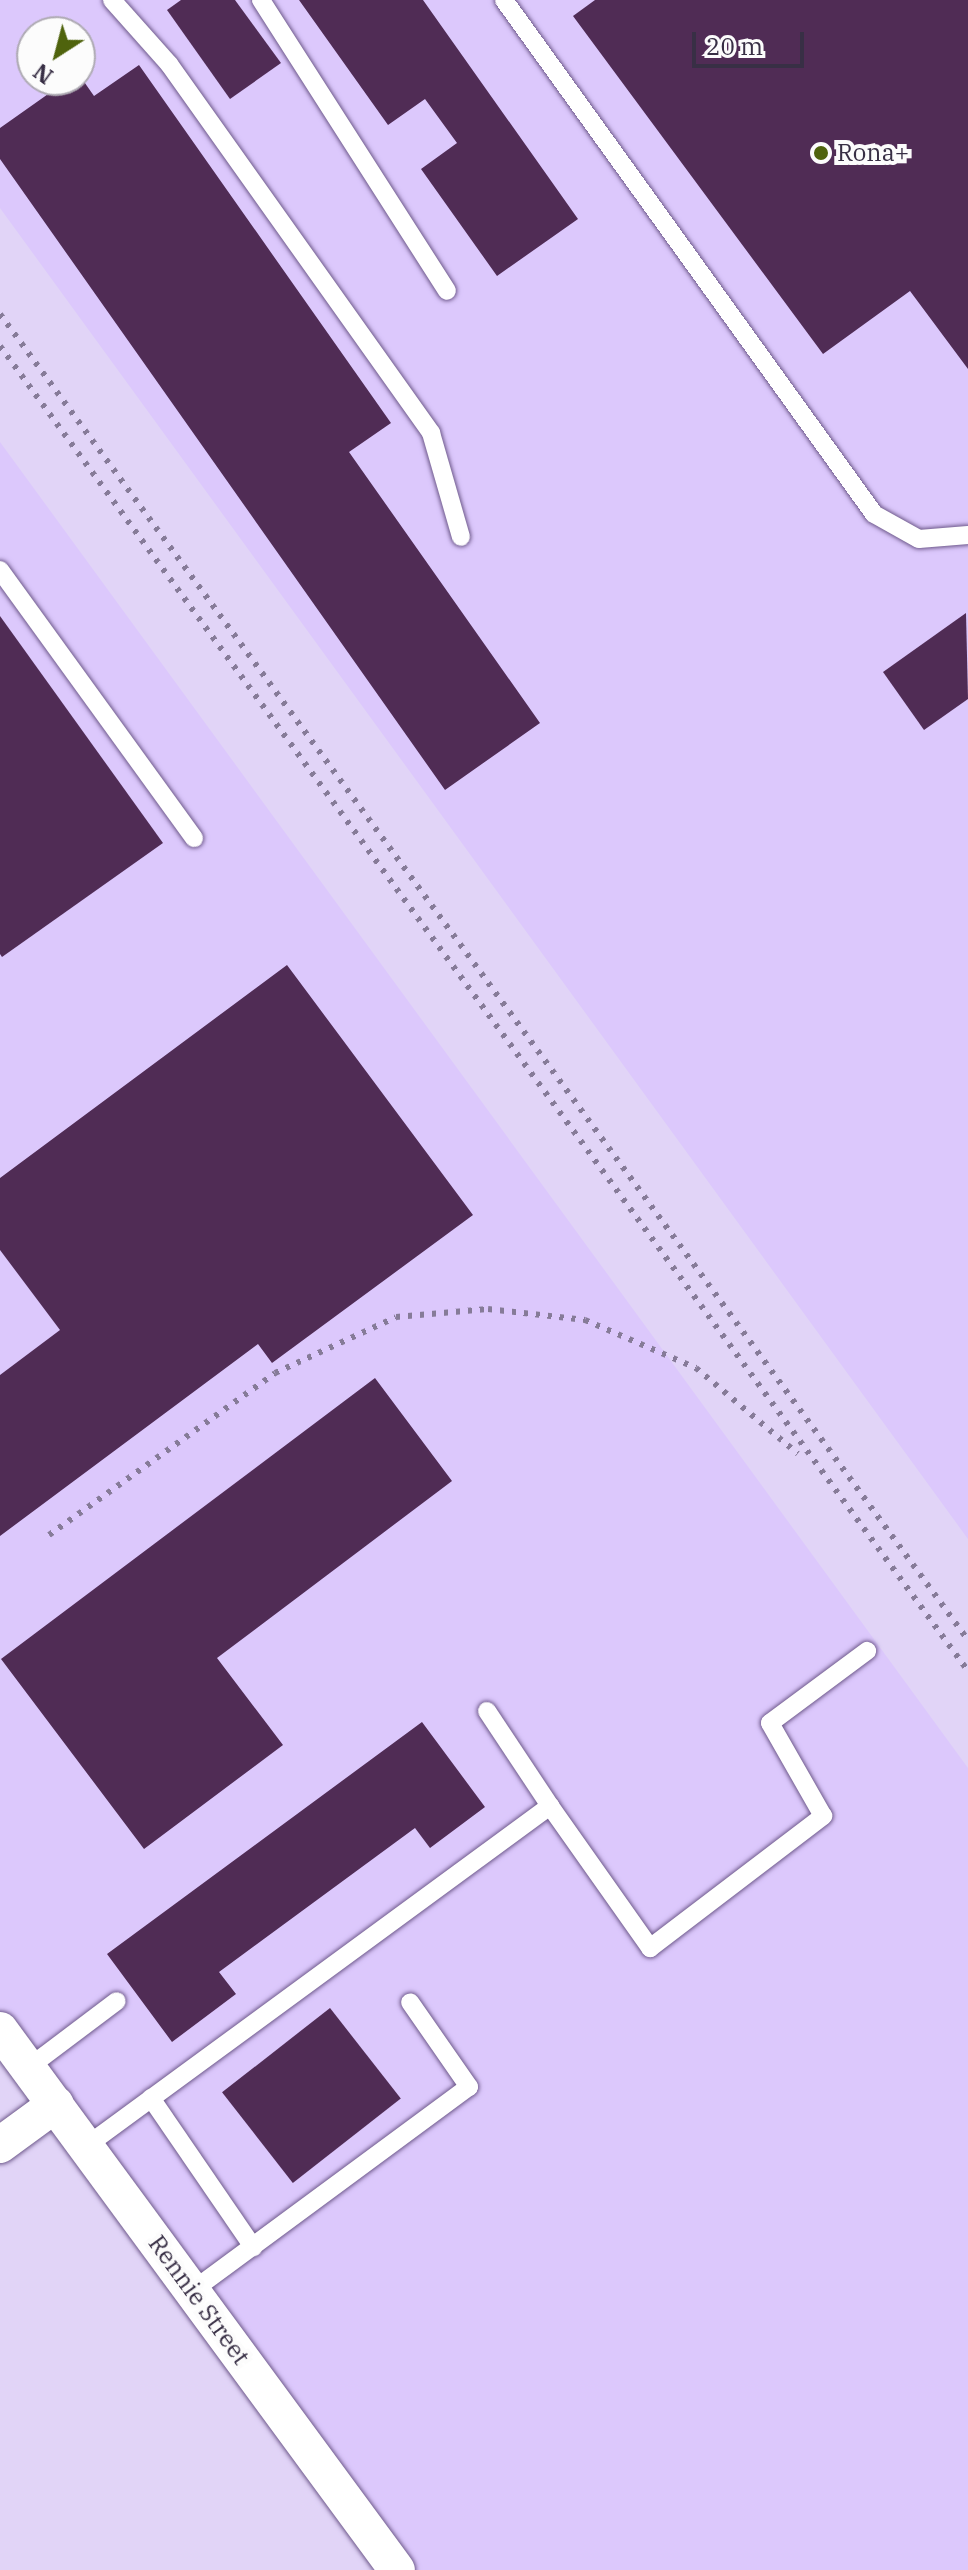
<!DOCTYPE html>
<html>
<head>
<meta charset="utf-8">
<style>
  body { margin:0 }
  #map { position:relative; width:968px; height:2570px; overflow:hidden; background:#e1d4f7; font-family:"IBM Plex Serif",serif }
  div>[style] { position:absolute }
  .built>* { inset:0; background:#dcc8fc }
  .building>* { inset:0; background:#502c55; transform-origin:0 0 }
  .roads { filter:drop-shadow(0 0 2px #6f5a8c) drop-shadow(0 0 2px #6f5a8c) }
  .lane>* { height:18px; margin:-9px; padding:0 9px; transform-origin:9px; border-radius:9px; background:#fff }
  .street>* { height:36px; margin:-18px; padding:0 18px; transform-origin:18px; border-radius:18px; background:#fff }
  .rail>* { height:6px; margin-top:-3px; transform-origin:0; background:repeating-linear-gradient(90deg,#867b98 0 4px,transparent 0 12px) }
  .dots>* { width:22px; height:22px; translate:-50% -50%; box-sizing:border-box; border:4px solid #fcfcfc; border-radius:50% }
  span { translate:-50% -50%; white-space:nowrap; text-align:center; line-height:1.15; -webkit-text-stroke:8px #fcfcfc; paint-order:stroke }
  .poi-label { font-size:24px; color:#382f45 }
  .left { translate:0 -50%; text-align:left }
  .street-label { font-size:24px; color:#382f45 }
  .north { position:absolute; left:16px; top:16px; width:80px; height:80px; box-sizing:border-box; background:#fcfcfc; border:2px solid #aeaab3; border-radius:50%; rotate:216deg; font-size:22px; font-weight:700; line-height:32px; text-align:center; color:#382f45 }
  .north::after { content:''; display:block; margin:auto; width:28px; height:36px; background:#4f630d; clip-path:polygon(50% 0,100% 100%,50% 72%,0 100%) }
  .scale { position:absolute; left:692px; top:32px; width:112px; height:36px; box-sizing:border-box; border:4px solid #382f45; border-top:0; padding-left:10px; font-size:24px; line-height:28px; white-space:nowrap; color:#382f45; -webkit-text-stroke:6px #fcfcfc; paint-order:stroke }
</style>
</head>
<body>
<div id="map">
  <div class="built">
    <i style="clip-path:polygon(evenodd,0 0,968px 0,968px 1539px,0 208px,0 0,32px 32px,80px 32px,80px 80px,32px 80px,32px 32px)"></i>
    <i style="clip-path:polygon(0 442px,968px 1768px,968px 2570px,376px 2570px,0 2037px)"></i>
  </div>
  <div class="building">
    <i style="clip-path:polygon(181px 0,235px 0,281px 63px,230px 99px,167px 10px)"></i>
    <i style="clip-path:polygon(299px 0,423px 0,578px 219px,497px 276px,421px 169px,457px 143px,425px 99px,388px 125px)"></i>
    <i style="clip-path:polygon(595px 0,968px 0,968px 369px,910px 291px,823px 354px,573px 16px)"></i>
    <i style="clip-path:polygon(139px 65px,391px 423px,349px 452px,540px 723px,445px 790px,0 159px,0 128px,68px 80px,80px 76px,94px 96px)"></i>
    <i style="clip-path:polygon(966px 613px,968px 699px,924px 730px,883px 672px)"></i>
    <i style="clip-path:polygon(0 616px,163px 843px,2px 957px,0 954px)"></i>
    <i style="clip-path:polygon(287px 965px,473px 1215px,272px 1363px,258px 1344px,0 1536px,0 1375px,60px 1330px,0 1250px,0 1178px)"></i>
    <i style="clip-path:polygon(375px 1378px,452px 1481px,217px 1658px,283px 1745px,144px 1849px,1px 1659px)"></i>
    <i style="clip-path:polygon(422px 1722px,485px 1807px,430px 1848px,415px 1828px,219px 1972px,236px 1994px,172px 2042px,107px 1954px)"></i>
    <i style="left:330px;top:2008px;width:115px;height:137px;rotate:52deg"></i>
  </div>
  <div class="roads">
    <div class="lane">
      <i style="left:112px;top:0;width:86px;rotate:48.3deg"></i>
      <i style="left:169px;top:64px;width:453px;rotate:54.6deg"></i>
      <i style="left:431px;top:433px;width:108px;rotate:73.9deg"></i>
      <i style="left:261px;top:0;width:345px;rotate:57.4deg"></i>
      <i style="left:504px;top:0;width:633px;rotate:54.25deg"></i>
      <i style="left:874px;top:514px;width:51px;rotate:29.1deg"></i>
      <i style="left:919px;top:539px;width:49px;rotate:-4.7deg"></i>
      <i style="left:0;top:570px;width:331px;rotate:54.1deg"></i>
      <i style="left:487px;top:1711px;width:114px;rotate:56.4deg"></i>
      <i style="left:28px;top:2068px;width:111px;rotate:-37deg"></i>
      <i style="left:151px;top:2098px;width:181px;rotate:55.6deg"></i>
      <i style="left:89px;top:2144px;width:572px;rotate:-36.25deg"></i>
      <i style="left:550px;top:1806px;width:174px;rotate:54.8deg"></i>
      <i style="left:650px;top:1948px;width:218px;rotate:-37.3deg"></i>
      <i style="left:823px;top:1816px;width:107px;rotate:-119.7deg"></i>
      <i style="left:770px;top:1723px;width:121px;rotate:-36.6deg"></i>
      <i style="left:192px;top:2291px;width:344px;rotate:-36.4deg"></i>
      <i style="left:469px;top:2087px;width:103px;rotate:-124.8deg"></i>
    </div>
    <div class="street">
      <i style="left:0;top:2030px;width:670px;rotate:53.68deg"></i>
      <i style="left:0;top:2145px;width:69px;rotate:-36.2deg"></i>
    </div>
  </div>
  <div class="rail">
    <i style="left:0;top:314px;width:1642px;rotate:53.87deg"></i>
    <i style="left:0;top:346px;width:1641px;rotate:53.85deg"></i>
    <i style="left:49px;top:1535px;width:278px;rotate:-35.6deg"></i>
    <i style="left:275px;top:1373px;width:133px;rotate:-24.8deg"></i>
    <i style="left:396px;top:1317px;width:92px;rotate:-5deg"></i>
    <i style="left:488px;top:1309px;width:98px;rotate:6.5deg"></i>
    <i style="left:585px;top:1320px;width:121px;rotate:23.4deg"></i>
    <i style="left:696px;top:1368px;width:133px;rotate:40.1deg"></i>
  </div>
  <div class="dots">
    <i style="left:821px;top:153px;background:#4f630d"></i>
  </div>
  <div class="poi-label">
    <span class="left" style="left:837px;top:153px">Rona+</span>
  </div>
  <div class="street-label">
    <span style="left:199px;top:2300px;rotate:54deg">Rennie Street</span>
  </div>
  <div class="north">N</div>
  <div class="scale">20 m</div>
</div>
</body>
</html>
